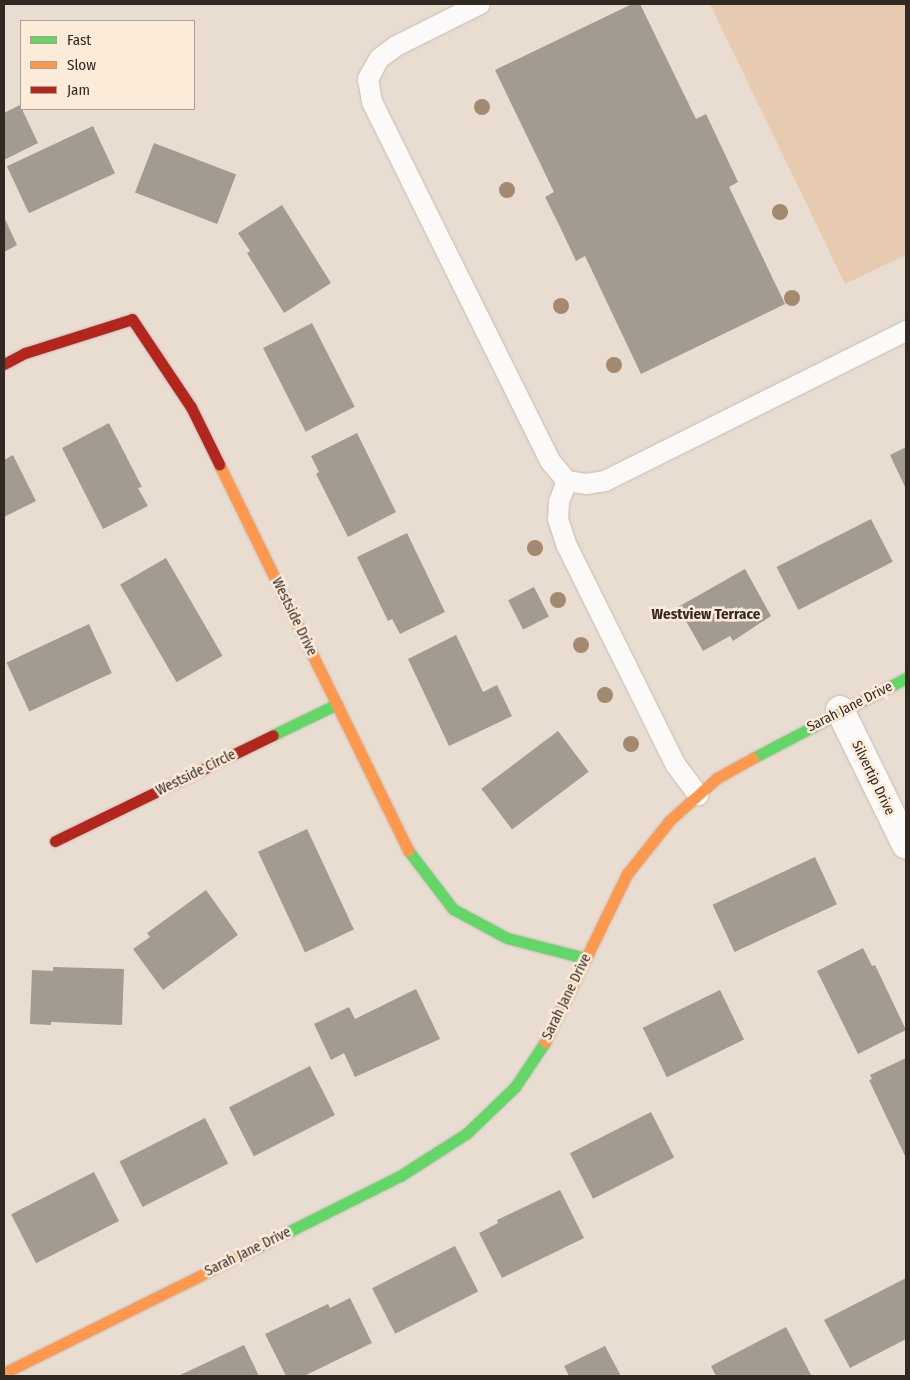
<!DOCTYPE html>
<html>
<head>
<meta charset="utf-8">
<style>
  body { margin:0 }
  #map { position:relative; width:910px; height:1380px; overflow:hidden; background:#e9ddd2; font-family:"Fira Sans Condensed",sans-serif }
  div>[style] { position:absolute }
  .green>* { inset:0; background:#e7cbb0 }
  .building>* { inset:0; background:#a39a92; transform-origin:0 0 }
  .roads { filter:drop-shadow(0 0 1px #c5bcb3) drop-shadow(0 0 1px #c5bcb3) }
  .lane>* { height:20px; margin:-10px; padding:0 10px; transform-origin:10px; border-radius:10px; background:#fcfaf8 }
  .street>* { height:28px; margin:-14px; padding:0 14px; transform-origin:14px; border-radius:14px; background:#fcfaf8 }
  .fast>* { height:11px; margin:-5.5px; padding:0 5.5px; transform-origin:5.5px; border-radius:5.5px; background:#63d668 }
  .slow>* { height:11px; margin:-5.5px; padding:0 5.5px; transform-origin:5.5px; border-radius:5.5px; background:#ff974d }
  .jam>* { height:11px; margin:-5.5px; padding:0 5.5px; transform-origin:5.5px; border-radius:5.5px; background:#b3261e }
  .trees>* { width:16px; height:16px; margin:-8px; border-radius:50%; background:#a3896f }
  span { translate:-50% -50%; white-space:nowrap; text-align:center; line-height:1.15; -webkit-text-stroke:5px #fdebda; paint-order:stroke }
  .street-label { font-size:14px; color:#322a22 }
  .neighbourhood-label { font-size:15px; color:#322a22; font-weight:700 }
  .frame { position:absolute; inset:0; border:5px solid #322a22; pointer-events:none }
  .legend { position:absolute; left:20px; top:20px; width:175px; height:90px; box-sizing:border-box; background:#fdebda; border:1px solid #ac9e90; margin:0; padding:6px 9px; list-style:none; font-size:15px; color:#322a22 }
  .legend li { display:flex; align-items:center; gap:10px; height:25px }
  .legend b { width:25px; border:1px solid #ac9e90 }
</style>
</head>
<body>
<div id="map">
  <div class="green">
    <i style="clip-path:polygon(710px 4px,906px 4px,906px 255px,845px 284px)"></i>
  </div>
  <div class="building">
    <i style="clip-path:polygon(632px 4px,640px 4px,696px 119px,706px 114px,738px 182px,729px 187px,785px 304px,641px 374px,585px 256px,576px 261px,560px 227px,545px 197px,554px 192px,495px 70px)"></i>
    <i style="clip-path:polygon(20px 105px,38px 143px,4px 160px,4px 113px)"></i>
    <i style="left:93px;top:126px;width:52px;height:95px;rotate:65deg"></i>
    <i style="left:154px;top:143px;width:88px;height:53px;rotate:21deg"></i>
    <i style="clip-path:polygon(282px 205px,331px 283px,284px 313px,247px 253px,250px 251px,238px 233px)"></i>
    <i style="clip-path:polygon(4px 217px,17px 245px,4px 252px)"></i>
    <i style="left:312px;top:323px;width:94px;height:55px;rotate:63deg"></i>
    <i style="clip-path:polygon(109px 423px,142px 487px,138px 488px,148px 506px,103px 529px,62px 448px)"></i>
    <i style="clip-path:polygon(357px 433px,396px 512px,348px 537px,316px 474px,319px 472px,311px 456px)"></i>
    <i style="clip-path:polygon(906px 447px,906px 489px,890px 455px)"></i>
    <i style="clip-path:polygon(13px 455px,36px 501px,4px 517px,4px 460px)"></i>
    <i style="left:871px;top:519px;width:48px;height:106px;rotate:63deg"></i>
    <i style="clip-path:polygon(407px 533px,445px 612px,400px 634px,392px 619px,388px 621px,357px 557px)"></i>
    <i style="left:166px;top:558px;width:113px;height:53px;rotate:60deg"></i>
    <i style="clip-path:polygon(745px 569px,771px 616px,733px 641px,730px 636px,703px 651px,678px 607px)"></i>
    <i style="left:534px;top:587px;width:33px;height:29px;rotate:63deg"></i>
    <i style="left:89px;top:624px;width:54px;height:91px;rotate:65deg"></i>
    <i style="clip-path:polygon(456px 635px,483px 692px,497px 685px,512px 716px,449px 746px,408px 659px)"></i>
    <i style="left:558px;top:731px;width:51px;height:96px;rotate:53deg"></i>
    <i style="left:307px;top:829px;width:111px;height:54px;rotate:65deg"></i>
    <i style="left:815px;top:857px;width:52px;height:113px;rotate:65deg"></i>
    <i style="clip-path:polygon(206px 890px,238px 935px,163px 990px,133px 949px,150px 937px,147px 933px)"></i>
    <i style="clip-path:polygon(863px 948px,872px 966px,875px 965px,906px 1030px,858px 1054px,817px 971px)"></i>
    <i style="clip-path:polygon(53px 967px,124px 969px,122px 1025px,51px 1022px,51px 1025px,30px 1024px,32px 970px,53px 971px)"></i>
    <i style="clip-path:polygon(416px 989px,440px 1039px,355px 1077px,344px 1053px,331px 1060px,314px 1024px,349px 1007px,355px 1019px)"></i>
    <i style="left:720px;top:990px;width:55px;height:86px;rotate:64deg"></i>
    <i style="clip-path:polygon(906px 1058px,906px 1158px,869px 1080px,872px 1079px,870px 1075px)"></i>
    <i style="left:310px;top:1066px;width:55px;height:91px;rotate:63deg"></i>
    <i style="left:651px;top:1112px;width:51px;height:91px;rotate:63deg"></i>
    <i style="left:205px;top:1118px;width:51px;height:96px;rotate:63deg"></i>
    <i style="left:94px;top:1172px;width:55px;height:93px;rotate:63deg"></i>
    <i style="clip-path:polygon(560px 1190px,584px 1238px,502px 1278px,479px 1233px,498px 1223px,497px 1220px)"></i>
    <i style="left:455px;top:1246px;width:51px;height:93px;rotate:63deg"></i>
    <i style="clip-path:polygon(906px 1278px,906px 1339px,850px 1368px,824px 1320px)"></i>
    <i style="clip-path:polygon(350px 1298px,372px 1343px,304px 1376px,286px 1376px,265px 1334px,328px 1304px,330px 1308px)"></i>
    <i style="clip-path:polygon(786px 1327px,811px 1375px,716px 1376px,711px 1366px)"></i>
    <i style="clip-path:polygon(244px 1345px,259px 1376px,178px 1376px)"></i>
    <i style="clip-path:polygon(605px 1346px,621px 1376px,569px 1376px,564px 1366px)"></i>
  </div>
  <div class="roads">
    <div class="lane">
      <i style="left:480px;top:4px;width:94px;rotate:153.4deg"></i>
      <i style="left:396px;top:46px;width:21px;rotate:143deg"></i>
      <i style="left:379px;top:59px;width:23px;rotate:119deg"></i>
      <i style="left:368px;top:79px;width:23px;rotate:80deg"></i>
      <i style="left:372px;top:102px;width:401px;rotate:63.6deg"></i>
      <i style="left:550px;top:461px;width:26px;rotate:50deg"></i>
      <i style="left:567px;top:481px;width:19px;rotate:9deg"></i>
      <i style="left:586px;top:484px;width:19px;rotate:-9deg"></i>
      <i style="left:605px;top:481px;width:336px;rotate:-26.5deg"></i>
      <i style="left:567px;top:481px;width:22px;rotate:111deg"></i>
      <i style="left:559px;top:502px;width:17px;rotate:93deg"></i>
      <i style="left:558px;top:519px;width:26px;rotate:72deg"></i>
      <i style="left:566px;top:544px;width:246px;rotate:63.6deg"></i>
      <i style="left:675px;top:764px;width:39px;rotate:53deg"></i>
    </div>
    <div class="street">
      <i style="left:840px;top:710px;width:150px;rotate:63.9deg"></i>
    </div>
    <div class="fast">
      <i style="left:273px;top:735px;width:71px;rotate:-25.8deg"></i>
      <i style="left:753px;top:758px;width:173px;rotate:-27.6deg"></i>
      <i style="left:408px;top:850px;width:74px;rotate:52.7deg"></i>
      <i style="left:453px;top:909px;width:61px;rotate:28.2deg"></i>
      <i style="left:507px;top:938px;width:81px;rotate:14.4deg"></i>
      <i style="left:248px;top:1252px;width:170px;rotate:-26.6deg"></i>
      <i style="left:400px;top:1176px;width:80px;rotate:-32.7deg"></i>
      <i style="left:467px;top:1133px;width:66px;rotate:-43.8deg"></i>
      <i style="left:515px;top:1087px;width:54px;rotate:-56.3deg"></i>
    </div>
    <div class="slow">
      <i style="left:219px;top:464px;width:430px;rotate:63.9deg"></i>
      <i style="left:545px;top:1042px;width:187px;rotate:-64deg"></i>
      <i style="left:627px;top:874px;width:69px;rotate:-51.5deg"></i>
      <i style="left:670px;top:820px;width:63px;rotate:-41.8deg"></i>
      <i style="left:717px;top:778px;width:41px;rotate:-29.1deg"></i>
      <i style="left:4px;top:1373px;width:272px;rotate:-26.4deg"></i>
    </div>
    <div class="jam">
      <i style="left:4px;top:364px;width:24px;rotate:-28deg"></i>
      <i style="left:25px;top:353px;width:112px;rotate:-17.6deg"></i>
      <i style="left:132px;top:319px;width:106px;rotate:56.2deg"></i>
      <i style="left:191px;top:407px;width:64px;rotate:63.8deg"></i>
      <i style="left:55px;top:841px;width:242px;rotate:-25.9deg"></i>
    </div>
  </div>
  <div class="trees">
    <i style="left:482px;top:107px"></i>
    <i style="left:507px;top:190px"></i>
    <i style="left:780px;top:212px"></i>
    <i style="left:792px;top:298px"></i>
    <i style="left:561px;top:306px"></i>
    <i style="left:614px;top:365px"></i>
    <i style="left:535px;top:548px"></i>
    <i style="left:558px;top:600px"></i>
    <i style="left:581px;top:645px"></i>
    <i style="left:605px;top:695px"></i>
    <i style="left:631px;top:744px"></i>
  </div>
  <div class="street-label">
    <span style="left:294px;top:617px;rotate:64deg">Westside Drive</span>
    <span style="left:850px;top:707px;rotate:-27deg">Sarah Jane Drive</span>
    <span style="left:196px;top:773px;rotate:-26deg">Westside Circle</span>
    <span style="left:873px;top:778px;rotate:64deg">Silvertip Drive</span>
    <span style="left:567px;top:997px;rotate:-64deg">Sarah Jane Drive</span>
    <span style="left:248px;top:1252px;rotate:-26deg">Sarah Jane Drive</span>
  </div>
  <div class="neighbourhood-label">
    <span style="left:706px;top:615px">Westview Terrace</span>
  </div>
  <div class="frame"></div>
  <ul class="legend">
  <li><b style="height:6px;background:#63d668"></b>Fast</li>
  <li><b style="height:6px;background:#ff974d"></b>Slow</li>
  <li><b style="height:6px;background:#b3261e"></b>Jam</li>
  </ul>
</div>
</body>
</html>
